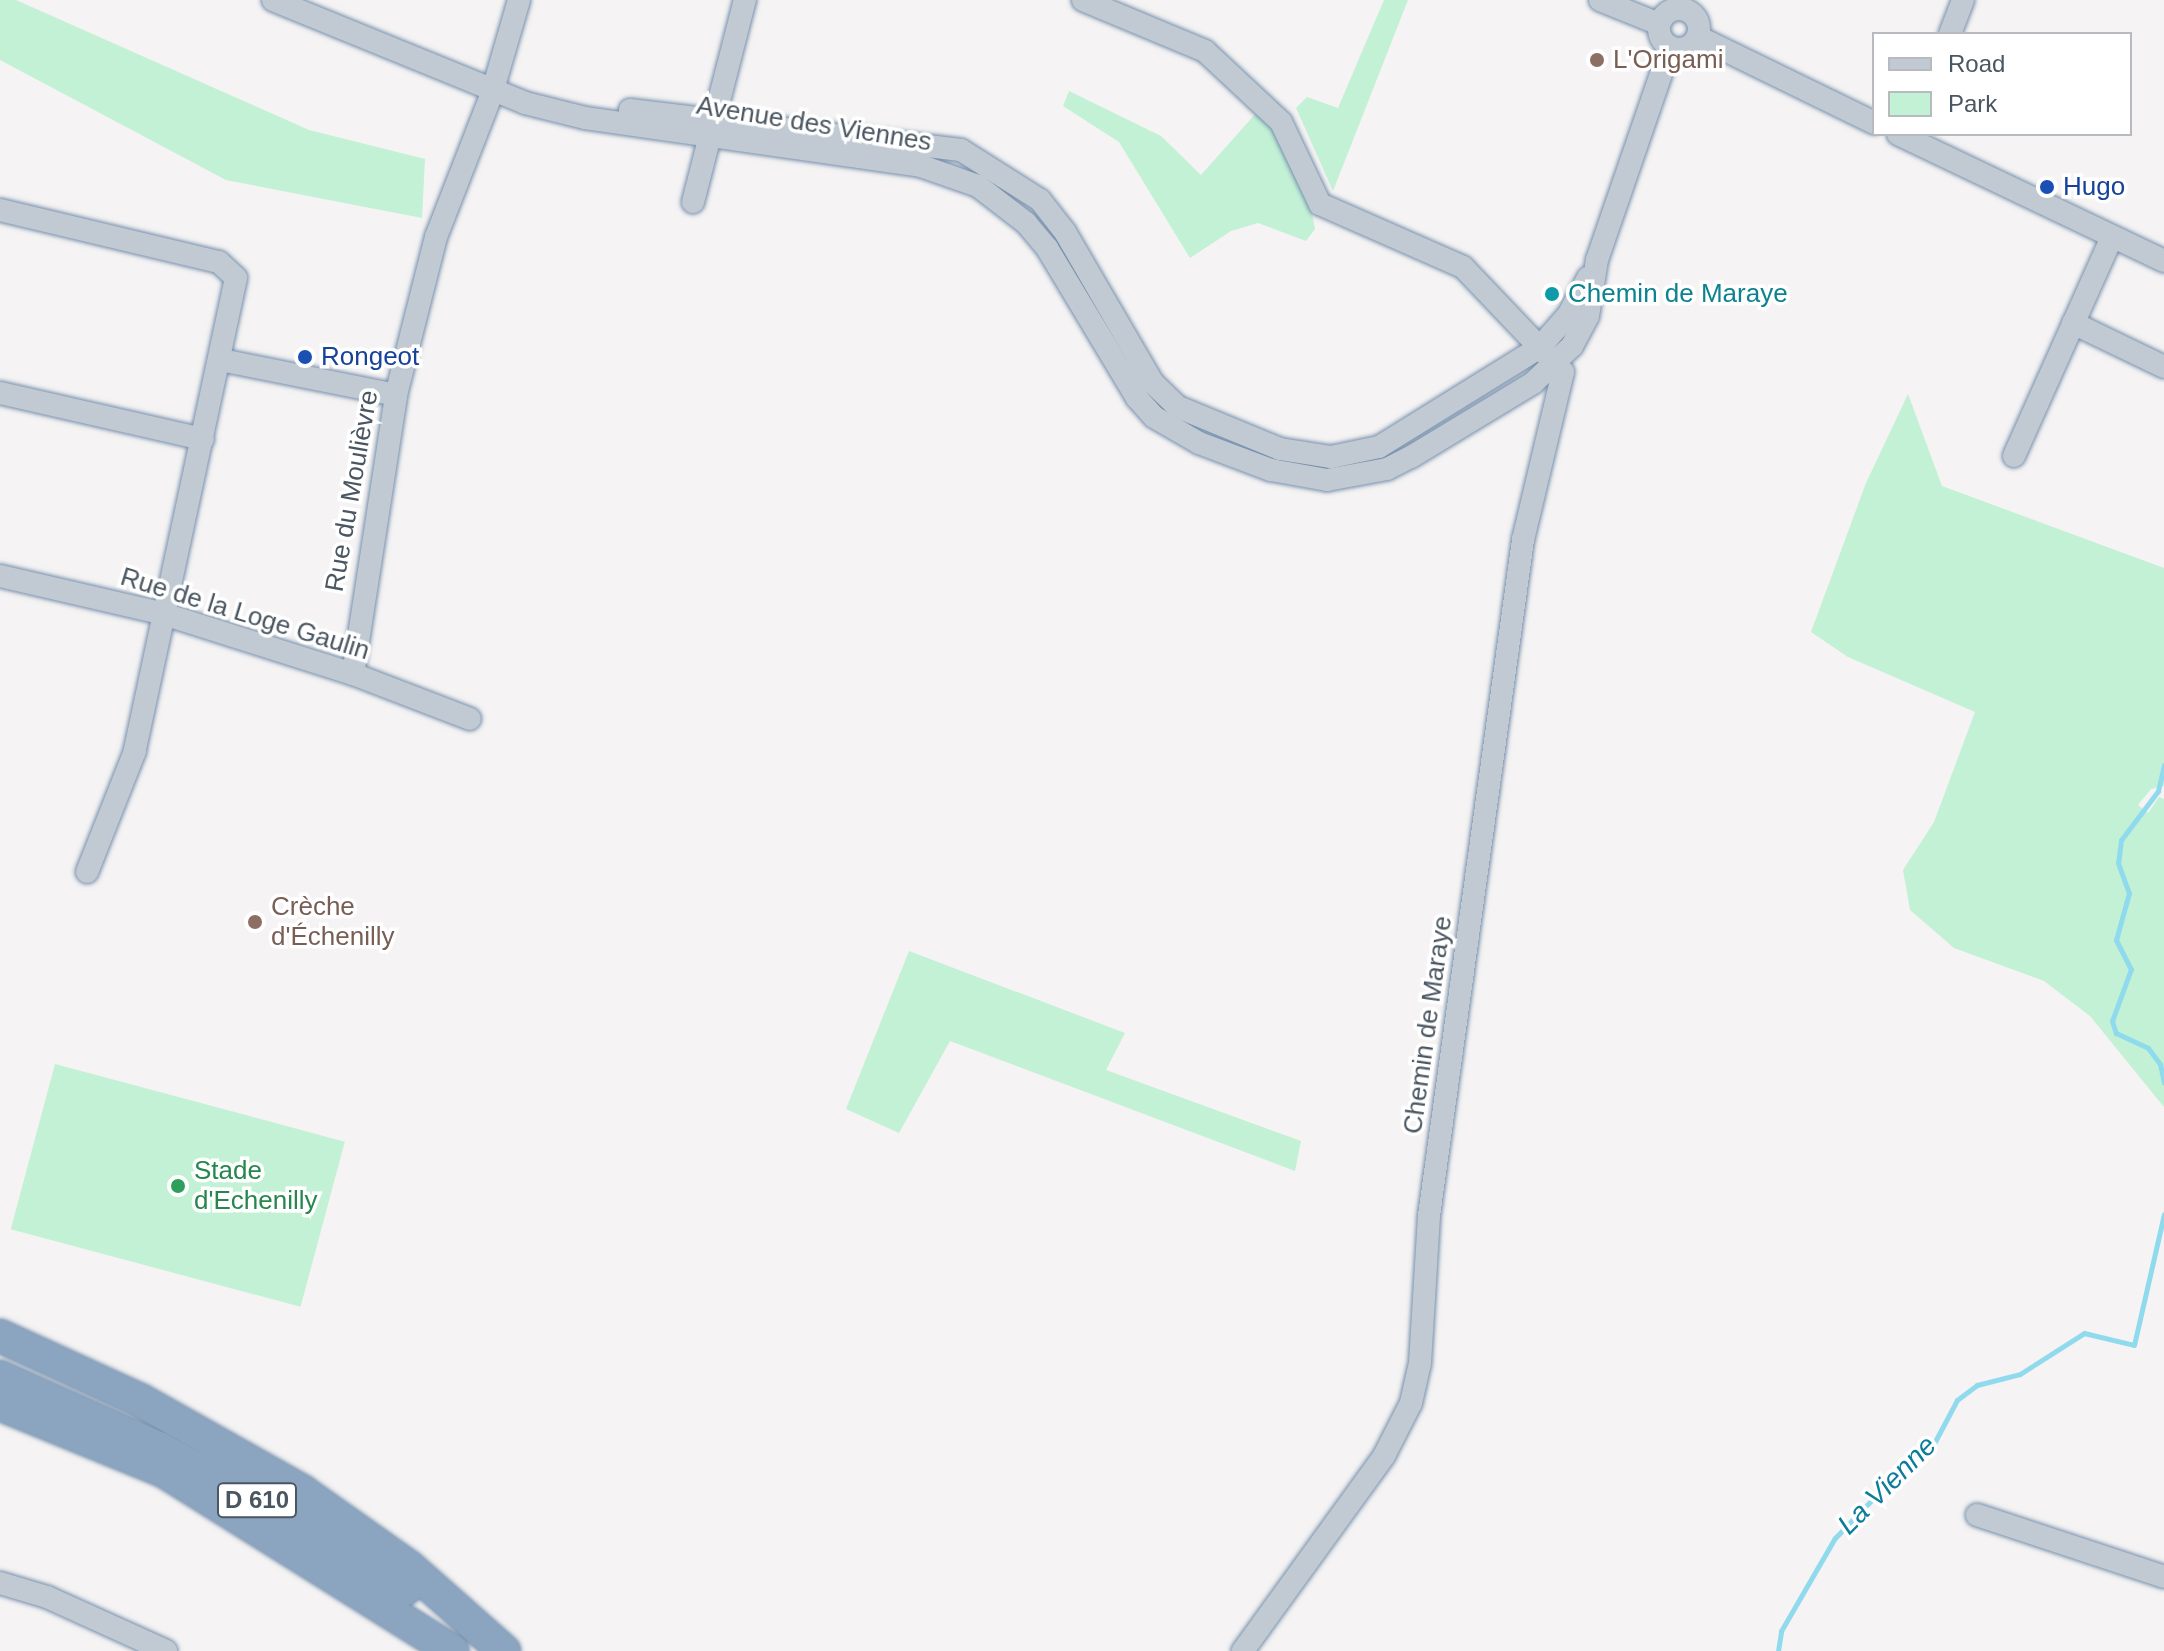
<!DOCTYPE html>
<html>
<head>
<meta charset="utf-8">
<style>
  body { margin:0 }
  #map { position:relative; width:2164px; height:1651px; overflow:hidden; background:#f5f3f3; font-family:Helvetica,sans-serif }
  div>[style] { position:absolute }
  .green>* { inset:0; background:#c3f1d5; transform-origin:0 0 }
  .stream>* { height:5px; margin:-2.5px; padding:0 2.5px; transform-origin:2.5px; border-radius:2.5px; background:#90daee }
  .roads { filter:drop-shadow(0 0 2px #7690ad) drop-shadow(0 0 2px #7690ad) }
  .minor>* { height:22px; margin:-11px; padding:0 11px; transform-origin:11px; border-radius:11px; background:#c1cad2 }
  .minor>.ring { margin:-11px; padding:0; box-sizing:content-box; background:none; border:22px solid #c1cad2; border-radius:50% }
  .highway>* { height:32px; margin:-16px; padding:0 16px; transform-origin:16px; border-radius:16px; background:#8ba5c1 }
  .dots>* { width:22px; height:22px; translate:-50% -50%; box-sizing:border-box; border:4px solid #fff; border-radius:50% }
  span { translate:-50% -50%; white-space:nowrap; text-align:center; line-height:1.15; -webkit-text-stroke:7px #fff; paint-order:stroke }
  .shield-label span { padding:2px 6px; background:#fff; border:2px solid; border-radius:6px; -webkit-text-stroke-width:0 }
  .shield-label { font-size:24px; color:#4a5661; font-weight:700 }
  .education-label { font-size:26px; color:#785e54 }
  .left { translate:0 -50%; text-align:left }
  .street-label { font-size:26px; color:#4a5661 }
  .transit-label { font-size:26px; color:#164399 }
  .culture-label { font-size:26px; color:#0d838f }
  .leisure-label { font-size:26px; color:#27864d }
  .water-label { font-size:28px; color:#0c7c9b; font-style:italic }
  .legend { position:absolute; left:1872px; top:32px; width:260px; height:104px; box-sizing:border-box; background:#fff; border:2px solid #b7bbc0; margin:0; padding:10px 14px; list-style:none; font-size:24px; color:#4a5661 }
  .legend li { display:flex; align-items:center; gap:16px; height:40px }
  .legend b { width:40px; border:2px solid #b7bbc0 }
</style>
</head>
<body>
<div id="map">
  <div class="green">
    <i style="clip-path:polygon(0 0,16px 0,309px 130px,425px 159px,422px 218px,226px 180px,0 60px)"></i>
    <i style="clip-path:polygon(1384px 0,1408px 0,1333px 191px,1296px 108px,1307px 97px,1338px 108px)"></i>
    <i style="clip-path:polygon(1069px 91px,1161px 136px,1201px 175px,1257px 112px,1271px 124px,1310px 202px,1315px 229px,1306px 241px,1258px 223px,1231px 231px,1190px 258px,1119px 142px,1063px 106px)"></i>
    <i style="clip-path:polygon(1908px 394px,1942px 486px,2164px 568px,2164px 786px,2151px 789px,2138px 805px,2148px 813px,2159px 797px,2164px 799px,2164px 1107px,2090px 1016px,2044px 981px,1954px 948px,1910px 910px,1903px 870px,1934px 822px,1975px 712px,1848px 657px,1811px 632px,1866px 483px)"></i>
    <i style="clip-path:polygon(909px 951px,1125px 1033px,1106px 1070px,1301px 1141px,1295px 1171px,950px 1041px,899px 1133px,846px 1109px)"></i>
    <i style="left:55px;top:1064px;width:300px;height:171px;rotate:15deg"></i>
  </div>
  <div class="stream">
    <i style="left:2164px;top:765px;width:27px;rotate:103deg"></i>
    <i style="left:2158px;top:791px;width:61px;rotate:127.1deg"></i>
    <i style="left:2121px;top:840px;width:23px;rotate:97deg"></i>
    <i style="left:2118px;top:863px;width:32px;rotate:70deg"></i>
    <i style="left:2129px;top:893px;width:49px;rotate:105.5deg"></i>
    <i style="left:2116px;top:940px;width:33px;rotate:63deg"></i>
    <i style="left:2131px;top:969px;width:55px;rotate:110.1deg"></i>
    <i style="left:2112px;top:1021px;width:13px;rotate:72deg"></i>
    <i style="left:2116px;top:1033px;width:35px;rotate:25deg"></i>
    <i style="left:2148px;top:1048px;width:20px;rotate:53deg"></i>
    <i style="left:2160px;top:1064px;width:19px;rotate:78deg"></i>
    <i style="left:1778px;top:1651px;width:20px;rotate:-81deg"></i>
    <i style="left:1781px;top:1631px;width:108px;rotate:-59.9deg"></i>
    <i style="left:1835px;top:1538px;width:81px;rotate:-46deg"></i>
    <i style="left:1891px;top:1480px;width:51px;rotate:-37.8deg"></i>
    <i style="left:1931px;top:1449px;width:55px;rotate:-62deg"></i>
    <i style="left:1957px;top:1400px;width:25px;rotate:-37deg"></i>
    <i style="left:1977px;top:1385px;width:44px;rotate:-14.3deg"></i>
    <i style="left:2020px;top:1374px;width:76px;rotate:-32.6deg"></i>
    <i style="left:2084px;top:1333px;width:51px;rotate:13.5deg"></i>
    <i style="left:2134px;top:1345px;width:134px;rotate:-77.1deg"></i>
  </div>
  <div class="roads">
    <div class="minor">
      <i style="left:273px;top:0;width:272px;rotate:22.2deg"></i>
      <i style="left:525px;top:103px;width:62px;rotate:14deg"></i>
      <i style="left:585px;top:118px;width:339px;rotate:8.1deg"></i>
      <i style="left:921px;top:166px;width:60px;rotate:19.3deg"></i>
      <i style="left:978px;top:186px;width:61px;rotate:37.6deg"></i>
      <i style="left:1026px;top:223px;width:33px;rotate:50deg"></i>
      <i style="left:1047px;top:248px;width:175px;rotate:59deg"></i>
      <i style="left:1137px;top:398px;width:25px;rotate:48deg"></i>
      <i style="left:1154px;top:417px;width:52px;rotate:30deg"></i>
      <i style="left:1199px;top:443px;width:77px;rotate:20.6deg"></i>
      <i style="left:1271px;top:470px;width:57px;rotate:10.1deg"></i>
      <i style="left:1327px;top:480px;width:61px;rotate:-10.4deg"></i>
      <i style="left:1387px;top:469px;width:27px;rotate:-27deg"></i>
      <i style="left:1411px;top:457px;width:143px;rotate:-31.2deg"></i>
      <i style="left:1533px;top:383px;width:54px;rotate:-43.5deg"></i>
      <i style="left:1572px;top:346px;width:34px;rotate:-62deg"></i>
      <i style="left:1588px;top:316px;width:57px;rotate:-80.9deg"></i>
      <i style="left:1597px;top:260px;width:224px;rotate:-71deg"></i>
      <i style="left:1083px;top:0;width:132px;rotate:22.7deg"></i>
      <i style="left:1205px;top:51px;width:104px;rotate:43.1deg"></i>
      <i style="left:1281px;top:122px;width:91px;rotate:64.6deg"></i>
      <i style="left:1320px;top:204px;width:156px;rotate:23.8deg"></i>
      <i style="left:1463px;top:267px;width:145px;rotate:46.4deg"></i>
      <i style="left:1563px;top:372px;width:173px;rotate:103.4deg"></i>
      <i style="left:1523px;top:540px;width:683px;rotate:97.92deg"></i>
      <i style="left:1429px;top:1216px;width:147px;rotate:93.5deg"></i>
      <i style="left:1420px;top:1363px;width:41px;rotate:102.7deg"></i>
      <i style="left:1411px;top:1403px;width:59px;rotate:117deg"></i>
      <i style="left:1384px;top:1456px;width:241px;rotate:125.9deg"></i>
      <i style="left:1600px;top:0;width:64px;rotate:22.1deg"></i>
      <i class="ring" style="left:1659px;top:9px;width:18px;height:18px"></i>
      <i style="left:1950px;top:34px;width:36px;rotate:-69deg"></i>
      <i style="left:1698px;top:37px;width:196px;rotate:26deg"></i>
      <i style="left:630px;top:110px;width:333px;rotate:6.9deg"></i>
      <i style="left:961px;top:150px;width:93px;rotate:32.3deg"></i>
      <i style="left:1040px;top:200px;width:41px;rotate:52deg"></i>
      <i style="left:1065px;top:232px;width:175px;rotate:59.8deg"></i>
      <i style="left:1153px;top:383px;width:35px;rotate:44deg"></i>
      <i style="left:1178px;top:407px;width:110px;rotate:22.4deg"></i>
      <i style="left:1280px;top:449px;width:52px;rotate:8.9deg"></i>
      <i style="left:1331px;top:457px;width:49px;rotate:-11.8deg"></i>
      <i style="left:1379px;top:447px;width:190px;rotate:-31.8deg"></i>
      <i style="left:1540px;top:347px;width:44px;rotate:-48.7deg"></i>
      <i style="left:1569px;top:314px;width:41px;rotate:-62.2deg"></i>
      <i style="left:1898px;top:134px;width:295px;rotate:25.5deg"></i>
      <i style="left:693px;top:202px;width:209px;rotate:-75.6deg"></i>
      <i style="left:0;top:210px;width:225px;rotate:13.4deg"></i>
      <i style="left:219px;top:262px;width:23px;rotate:43deg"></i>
      <i style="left:236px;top:278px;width:484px;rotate:102.1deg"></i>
      <i style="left:135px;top:751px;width:130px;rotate:111.6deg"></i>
      <i style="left:2073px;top:323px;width:101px;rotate:25.8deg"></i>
      <i style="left:221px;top:360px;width:178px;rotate:11.3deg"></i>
      <i style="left:0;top:393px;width:208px;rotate:12.8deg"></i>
      <i style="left:2014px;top:456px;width:240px;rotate:-65.9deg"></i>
      <i style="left:0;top:576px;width:168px;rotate:13deg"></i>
      <i style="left:164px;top:614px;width:198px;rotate:17.6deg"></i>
      <i style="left:353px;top:674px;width:125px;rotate:21deg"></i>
      <i style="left:353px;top:674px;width:282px;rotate:-81.2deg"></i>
      <i style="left:396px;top:395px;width:163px;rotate:-75.8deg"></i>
      <i style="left:436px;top:237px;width:155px;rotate:-68.7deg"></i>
      <i style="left:492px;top:93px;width:97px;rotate:-73.8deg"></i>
      <i style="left:1977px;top:1515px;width:197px;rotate:18.3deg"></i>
      <i style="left:0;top:1583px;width:49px;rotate:16.6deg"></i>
      <i style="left:47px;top:1597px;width:131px;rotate:24.4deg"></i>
    </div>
    <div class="highway">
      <i style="left:0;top:1336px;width:154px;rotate:24.6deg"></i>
      <i style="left:140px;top:1400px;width:187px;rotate:29.4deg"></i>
      <i style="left:303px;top:1492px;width:130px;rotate:35.3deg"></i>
      <i style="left:409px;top:1567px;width:127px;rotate:41.5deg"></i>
      <i style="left:0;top:1377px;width:174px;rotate:24.1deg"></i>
      <i style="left:159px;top:1448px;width:175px;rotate:28.3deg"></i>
      <i style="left:313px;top:1531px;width:109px;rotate:32.2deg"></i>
      <i style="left:0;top:1404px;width:177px;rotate:22.2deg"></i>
      <i style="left:164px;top:1471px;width:340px;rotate:32deg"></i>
    </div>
  </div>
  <div class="dots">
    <i style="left:1597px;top:60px;background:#8d6e63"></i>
    <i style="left:2047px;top:187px;background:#1a4fb4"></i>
    <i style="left:1552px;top:294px;background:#0f9aa8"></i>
    <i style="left:305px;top:357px;background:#1a4fb4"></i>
    <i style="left:255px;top:922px;background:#8d6e63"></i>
    <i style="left:178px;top:1186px;background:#2e9e5b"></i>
  </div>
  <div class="shield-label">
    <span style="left:257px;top:1500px">D 610</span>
  </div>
  <div class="education-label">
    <span class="left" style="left:1613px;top:60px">L'Origami</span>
    <span class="left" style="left:271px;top:922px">Crèche<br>d'Échenilly</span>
  </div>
  <div class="street-label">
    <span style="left:814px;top:124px;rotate:9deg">Avenue des Viennes</span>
    <span style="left:352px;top:491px;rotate:-80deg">Rue du Moulièvre</span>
    <span style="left:245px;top:614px;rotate:17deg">Rue de la Loge Gaulin</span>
    <span style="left:1428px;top:1025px;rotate:-82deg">Chemin de Maraye</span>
  </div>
  <div class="transit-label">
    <span class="left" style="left:2063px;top:187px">Hugo</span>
    <span class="left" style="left:321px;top:357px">Rongeot</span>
  </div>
  <div class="culture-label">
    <span class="left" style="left:1568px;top:294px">Chemin de Maraye</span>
  </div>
  <div class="leisure-label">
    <span class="left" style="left:194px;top:1186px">Stade<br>d'Echenilly</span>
  </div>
  <div class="water-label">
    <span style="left:1887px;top:1485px;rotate:-45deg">La Vienne</span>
  </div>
  <ul class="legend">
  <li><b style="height:10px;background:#c1cad2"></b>Road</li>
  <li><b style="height:22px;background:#c3f1d5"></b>Park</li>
  </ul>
</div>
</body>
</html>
